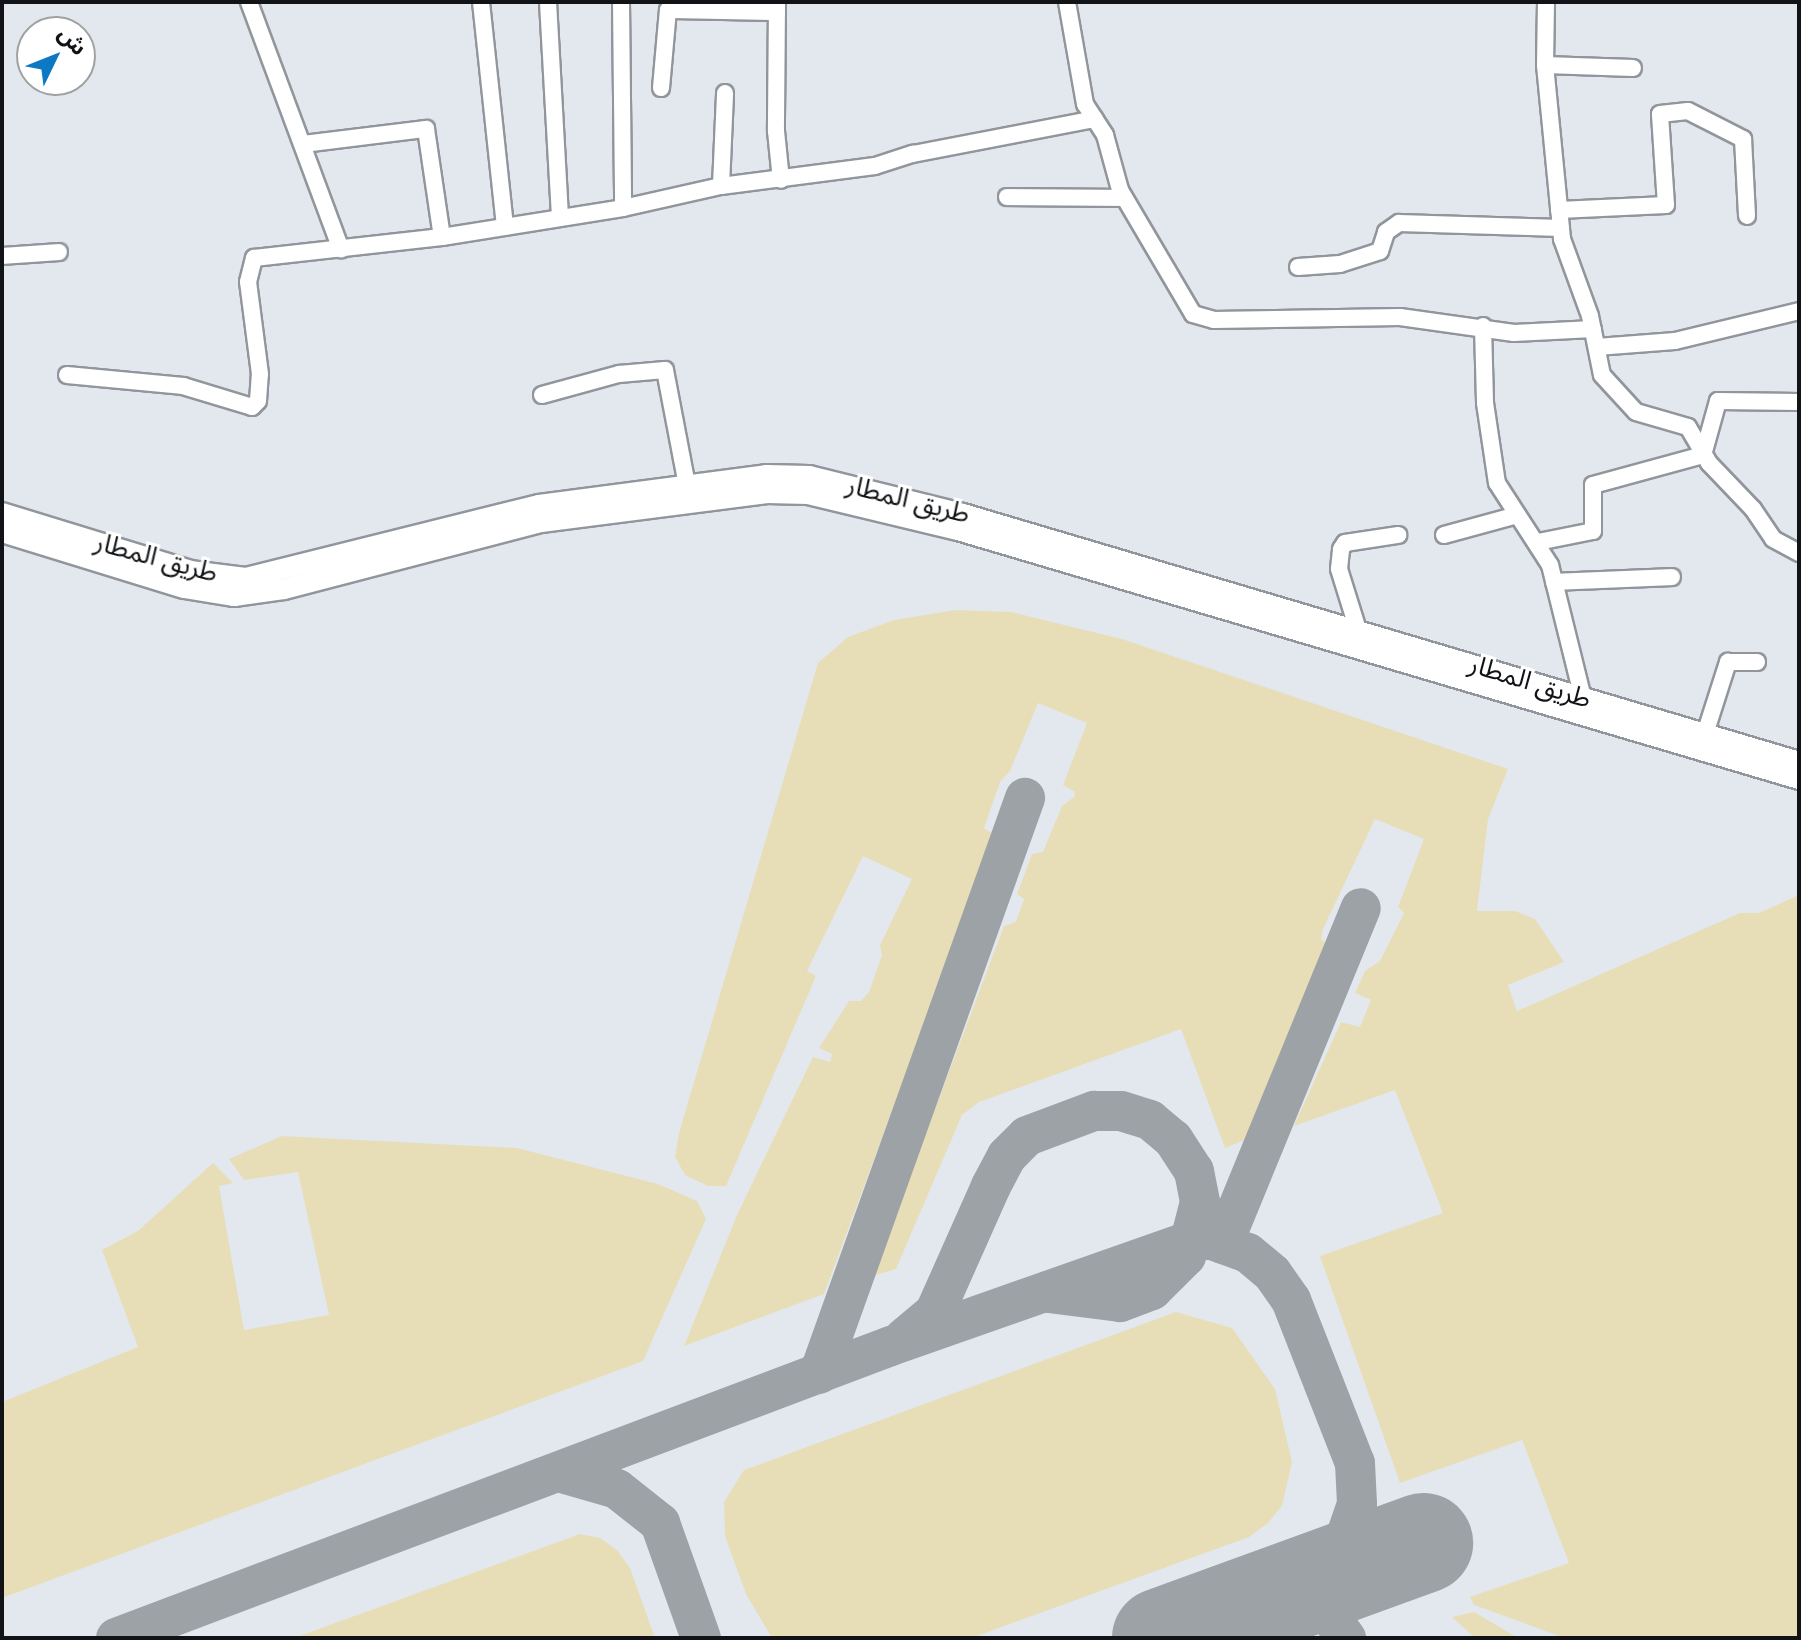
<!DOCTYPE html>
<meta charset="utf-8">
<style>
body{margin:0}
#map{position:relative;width:1801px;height:1640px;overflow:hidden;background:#e2e8ee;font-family:"Nunito Sans","Noto Sans Arabic",sans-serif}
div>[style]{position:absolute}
.sand>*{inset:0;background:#e7deb8}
.taxiway>*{height:40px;margin:-20px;padding:0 20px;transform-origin:20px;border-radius:20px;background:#9da2a7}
.runway>*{height:100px;margin:-50px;padding:0 50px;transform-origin:50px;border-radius:50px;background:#9da2a7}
.roads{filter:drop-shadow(2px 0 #91969c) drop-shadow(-2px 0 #91969c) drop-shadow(0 2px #91969c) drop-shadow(0 -2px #91969c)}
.minor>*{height:16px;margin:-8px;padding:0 8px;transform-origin:8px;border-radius:8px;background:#fff}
.major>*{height:20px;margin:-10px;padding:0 10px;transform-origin:10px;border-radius:10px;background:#fff}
span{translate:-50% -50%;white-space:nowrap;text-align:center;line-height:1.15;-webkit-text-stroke:6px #fff;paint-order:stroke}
.street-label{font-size:26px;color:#111316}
.frame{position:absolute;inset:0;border:4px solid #111316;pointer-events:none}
.north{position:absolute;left:16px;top:16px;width:80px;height:80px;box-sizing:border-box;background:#fff;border:2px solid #a0a1a2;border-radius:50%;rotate:47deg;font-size:22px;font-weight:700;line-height:32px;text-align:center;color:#111316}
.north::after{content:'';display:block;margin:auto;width:28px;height:36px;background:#0d79c4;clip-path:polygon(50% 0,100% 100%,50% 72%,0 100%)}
</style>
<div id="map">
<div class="sand">
<div style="clip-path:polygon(956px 610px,1011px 612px,1122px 639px,1508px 769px,1488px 819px,1477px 911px,1515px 911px,1535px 919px,1564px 962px,1508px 985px,1517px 1011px,1740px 913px,1759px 913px,1799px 895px,1799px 1638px,1565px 1638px,1474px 1605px,1470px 1597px,1569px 1563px,1522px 1440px,1400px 1483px,1320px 1256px,1443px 1213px,1395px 1090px,1294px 1126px,1341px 1022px,1360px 1027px,1371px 1000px,1355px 993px,1365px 971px,1380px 961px,1404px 913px,1398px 907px,1424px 839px,1375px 819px,1323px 929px,1321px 940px,1330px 944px,1249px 1138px,1225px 1148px,1181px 1029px,979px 1102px,962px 1115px,896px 1269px,872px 1276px,1004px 926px,1016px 922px,1024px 899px,1017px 894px,1032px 854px,1043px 852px,1062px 806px,1074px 797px,1075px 792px,1063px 785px,1087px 723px,1038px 703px,1010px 771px,1000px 782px,984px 828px,994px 835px,990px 847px,824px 1294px,684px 1346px,737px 1215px,813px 1057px,830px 1062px,832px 1054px,819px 1048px,849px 1001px,861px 1001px,869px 992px,882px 955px,880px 945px,912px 879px,863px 856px,807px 971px,816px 976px,726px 1186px,708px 1186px,685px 1175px,675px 1157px,679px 1133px,818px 663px,848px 637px,894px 620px)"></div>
<div style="clip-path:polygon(282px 1136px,517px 1148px,658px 1184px,697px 1201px,706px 1219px,643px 1361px,2px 1598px,2px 1402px,138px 1347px,102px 1250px,138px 1231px,213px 1163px,233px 1183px,219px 1186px,244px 1330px,329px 1315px,298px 1172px,244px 1180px,229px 1159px)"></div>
<div style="clip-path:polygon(1176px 1312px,1232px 1328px,1275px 1389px,1292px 1462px,1282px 1506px,1268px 1523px,1249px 1537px,971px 1638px,772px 1638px,746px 1594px,725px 1536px,724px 1502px,744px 1470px)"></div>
<div style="clip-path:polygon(580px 1534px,600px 1538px,617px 1550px,630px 1568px,655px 1638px,294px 1638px)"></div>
<div style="clip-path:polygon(1474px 1612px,1518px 1638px,1475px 1638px,1452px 1617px)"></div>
</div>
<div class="taxiway">
<div style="left:1223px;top:1244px;width:363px;rotate:-67.7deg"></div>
<div style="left:904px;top:1338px;width:40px;rotate:-40deg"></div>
<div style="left:935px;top:1312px;width:138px;rotate:-66deg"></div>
<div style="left:991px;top:1186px;width:34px;rotate:-62deg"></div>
<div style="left:1007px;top:1156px;width:28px;rotate:-45deg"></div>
<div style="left:1027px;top:1136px;width:72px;rotate:-20.5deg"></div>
<div style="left:1094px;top:1111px;width:27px"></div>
<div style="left:1121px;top:1111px;width:30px;rotate:17deg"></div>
<div style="left:1150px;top:1120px;width:30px;rotate:40deg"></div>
<div style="left:1173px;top:1139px;width:38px;rotate:57deg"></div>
<div style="left:1194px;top:1171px;width:32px;rotate:79deg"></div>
<div style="left:1200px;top:1202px;width:56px;rotate:104.5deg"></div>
<div style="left:1186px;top:1256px;width:48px;rotate:135deg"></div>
<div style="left:1152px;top:1290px;width:34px;rotate:159deg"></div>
<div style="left:1120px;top:1302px;width:72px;rotate:-172.8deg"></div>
<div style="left:819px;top:1374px;width:612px;rotate:-70.32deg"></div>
<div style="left:562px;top:1473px;width:57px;rotate:16.2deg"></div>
<div style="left:617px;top:1489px;width:55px;rotate:38.3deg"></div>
<div style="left:660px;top:1523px;width:122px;rotate:70.4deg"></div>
<div style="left:1189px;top:1627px;width:40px;rotate:-45deg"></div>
<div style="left:1217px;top:1599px;width:24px;rotate:-30deg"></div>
<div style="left:1238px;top:1587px;width:23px;rotate:-10deg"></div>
<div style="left:1261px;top:1583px;width:39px;rotate:10deg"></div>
<div style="left:1299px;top:1590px;width:23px;rotate:29deg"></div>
<div style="left:1319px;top:1601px;width:46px;rotate:53.9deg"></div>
<div style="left:116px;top:1638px;width:828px;rotate:-20.65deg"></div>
<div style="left:891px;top:1346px;width:319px;rotate:-19.4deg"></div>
<div style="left:1192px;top:1240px;width:20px"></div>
<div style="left:1212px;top:1240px;width:38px;rotate:20deg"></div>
<div style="left:1248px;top:1253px;width:31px;rotate:40deg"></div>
<div style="left:1272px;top:1273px;width:33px;rotate:55deg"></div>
<div style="left:1291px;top:1300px;width:175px;rotate:68.6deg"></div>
<div style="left:1355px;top:1463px;width:41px;rotate:87.2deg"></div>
<div style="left:1357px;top:1504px;width:37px;rotate:109deg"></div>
<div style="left:1345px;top:1539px;width:23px;rotate:121deg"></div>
<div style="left:1333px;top:1559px;width:46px;rotate:137.6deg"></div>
</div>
<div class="runway">
<div style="left:1162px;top:1638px;width:278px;rotate:-20deg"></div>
</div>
<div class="roads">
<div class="minor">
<div style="left:249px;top:2px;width:264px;rotate:69.6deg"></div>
<div style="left:481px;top:2px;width:226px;rotate:83.9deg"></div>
<div style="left:548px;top:2px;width:216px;rotate:86.8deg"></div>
<div style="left:621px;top:2px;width:206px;rotate:89.4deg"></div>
<div style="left:1067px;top:2px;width:104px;rotate:80deg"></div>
<div style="left:1085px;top:104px;width:37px;rotate:57deg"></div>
<div style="left:1105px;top:135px;width:57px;rotate:74.7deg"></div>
<div style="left:1120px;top:190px;width:144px;rotate:59.5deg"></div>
<div style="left:1193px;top:314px;width:22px;rotate:16deg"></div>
<div style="left:1214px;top:320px;width:186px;rotate:-0.9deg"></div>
<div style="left:1400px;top:317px;width:115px;rotate:8deg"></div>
<div style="left:1514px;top:333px;width:79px;rotate:-2.9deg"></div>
<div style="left:1546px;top:2px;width:63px;rotate:90.9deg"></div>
<div style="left:1545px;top:65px;width:175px;rotate:84.4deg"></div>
<div style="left:1562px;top:239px;width:82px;rotate:70deg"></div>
<div style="left:1590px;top:316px;width:60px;rotate:78.5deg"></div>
<div style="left:1602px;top:375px;width:50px;rotate:47.4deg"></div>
<div style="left:1636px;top:412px;width:54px;rotate:16.1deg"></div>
<div style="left:1688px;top:427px;width:42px;rotate:59.7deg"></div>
<div style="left:1709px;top:463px;width:64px;rotate:46.3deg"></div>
<div style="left:1753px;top:509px;width:36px;rotate:56deg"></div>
<div style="left:1773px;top:539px;width:30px;rotate:28deg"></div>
<div style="left:777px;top:4px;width:127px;rotate:90.5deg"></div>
<div style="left:776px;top:131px;width:49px;rotate:84.2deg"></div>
<div style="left:1545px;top:65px;width:88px;rotate:2deg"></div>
<div style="left:661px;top:88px;width:78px;rotate:-84.9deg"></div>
<div style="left:668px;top:10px;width:109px;rotate:1.1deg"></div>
<div style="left:303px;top:144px;width:124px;rotate:-7deg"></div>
<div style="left:426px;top:129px;width:109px;rotate:81.6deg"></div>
<div style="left:721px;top:186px;width:93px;rotate:-87.5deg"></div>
<div style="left:1007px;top:197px;width:116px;rotate:0.5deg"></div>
<div style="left:1559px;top:210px;width:107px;rotate:-2.7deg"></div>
<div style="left:1666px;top:205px;width:91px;rotate:-93.8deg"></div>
<div style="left:1660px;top:114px;width:28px;rotate:-6deg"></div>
<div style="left:1688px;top:111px;width:62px;rotate:27deg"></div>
<div style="left:1743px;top:139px;width:77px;rotate:87deg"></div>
<div style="left:2px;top:256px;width:57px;rotate:-4deg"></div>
<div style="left:1298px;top:267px;width:42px;rotate:-4.1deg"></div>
<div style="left:1340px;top:264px;width:42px;rotate:-18deg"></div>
<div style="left:1380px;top:251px;width:20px;rotate:-72deg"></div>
<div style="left:1386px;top:232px;width:16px;rotate:-35deg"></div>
<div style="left:1399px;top:223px;width:162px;rotate:1.8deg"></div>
<div style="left:1483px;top:326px;width:77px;rotate:88.5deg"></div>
<div style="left:1485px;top:403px;width:81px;rotate:81.5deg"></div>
<div style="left:1497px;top:483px;width:98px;rotate:57.1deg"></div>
<div style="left:1550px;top:565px;width:137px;rotate:76.1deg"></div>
<div style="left:1597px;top:347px;width:78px;rotate:-4.4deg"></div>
<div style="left:1675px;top:341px;width:128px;rotate:-13.6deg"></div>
<div style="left:67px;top:375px;width:117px;rotate:5.4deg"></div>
<div style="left:183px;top:386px;width:72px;rotate:16.9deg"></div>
<div style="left:252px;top:407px;width:8px;rotate:-45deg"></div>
<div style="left:258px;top:401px;width:27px;rotate:-86deg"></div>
<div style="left:260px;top:374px;width:93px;rotate:-97.4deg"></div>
<div style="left:248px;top:282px;width:25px;rotate:-76deg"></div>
<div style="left:254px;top:258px;width:189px;rotate:-6.4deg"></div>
<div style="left:442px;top:237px;width:183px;rotate:-9.1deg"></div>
<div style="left:623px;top:208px;width:100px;rotate:-12.7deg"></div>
<div style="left:721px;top:186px;width:155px;rotate:-7.4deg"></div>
<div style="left:875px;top:166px;width:40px;rotate:-18deg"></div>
<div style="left:913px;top:154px;width:185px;rotate:-10.9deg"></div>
<div style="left:542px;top:395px;width:80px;rotate:-15.3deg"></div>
<div style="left:619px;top:374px;width:46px;rotate:-5deg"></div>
<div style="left:665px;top:370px;width:117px;rotate:79.2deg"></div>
<div style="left:1444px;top:535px;width:76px;rotate:-15.3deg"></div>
<div style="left:1538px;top:542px;width:56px;rotate:-11.3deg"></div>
<div style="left:1593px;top:531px;width:46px;rotate:-90deg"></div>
<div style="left:1593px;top:485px;width:114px;rotate:-15.3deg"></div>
<div style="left:1703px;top:455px;width:56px;rotate:-74.5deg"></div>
<div style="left:1718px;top:401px;width:81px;rotate:0.7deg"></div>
<div style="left:1554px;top:582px;width:118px;rotate:-2.4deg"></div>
<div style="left:1358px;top:630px;width:64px;rotate:-107.3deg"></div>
<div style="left:1339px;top:569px;width:20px;rotate:-84deg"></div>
<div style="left:1341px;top:549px;width:7px;rotate:-56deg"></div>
<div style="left:1345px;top:543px;width:54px;rotate:-8.6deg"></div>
<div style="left:1705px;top:734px;width:76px;rotate:-72.3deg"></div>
<div style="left:1728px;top:662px;width:29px"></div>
</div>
<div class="major">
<div style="left:2px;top:513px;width:197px;rotate:17.1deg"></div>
<div style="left:190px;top:571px;width:56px;rotate:7.1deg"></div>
<div style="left:246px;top:578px;width:302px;rotate:-14deg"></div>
<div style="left:539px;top:505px;width:229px;rotate:-7.5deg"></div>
<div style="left:766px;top:475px;width:43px;rotate:1.3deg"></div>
<div style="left:809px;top:476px;width:159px;rotate:13.9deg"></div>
<div style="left:963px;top:514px;width:872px;rotate:16.52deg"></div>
<div style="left:2px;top:532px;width:190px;rotate:17.1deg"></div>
<div style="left:184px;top:588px;width:51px;rotate:9.1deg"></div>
<div style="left:234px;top:596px;width:50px;rotate:-8deg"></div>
<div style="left:284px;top:589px;width:266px;rotate:-14.6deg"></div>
<div style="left:541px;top:522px;width:228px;rotate:-7.3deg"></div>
<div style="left:767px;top:493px;width:41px;rotate:1.4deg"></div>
<div style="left:808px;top:494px;width:154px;rotate:13.5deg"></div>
<div style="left:958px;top:530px;width:877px;rotate:16.49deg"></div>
</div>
</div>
<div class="street-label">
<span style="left:908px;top:500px;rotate:14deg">طريق المطار</span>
<span style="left:156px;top:558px;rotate:15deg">طريق المطار</span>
<span style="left:1530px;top:682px;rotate:17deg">طريق المطار</span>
</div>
<div class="frame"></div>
<div class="north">ش</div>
</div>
